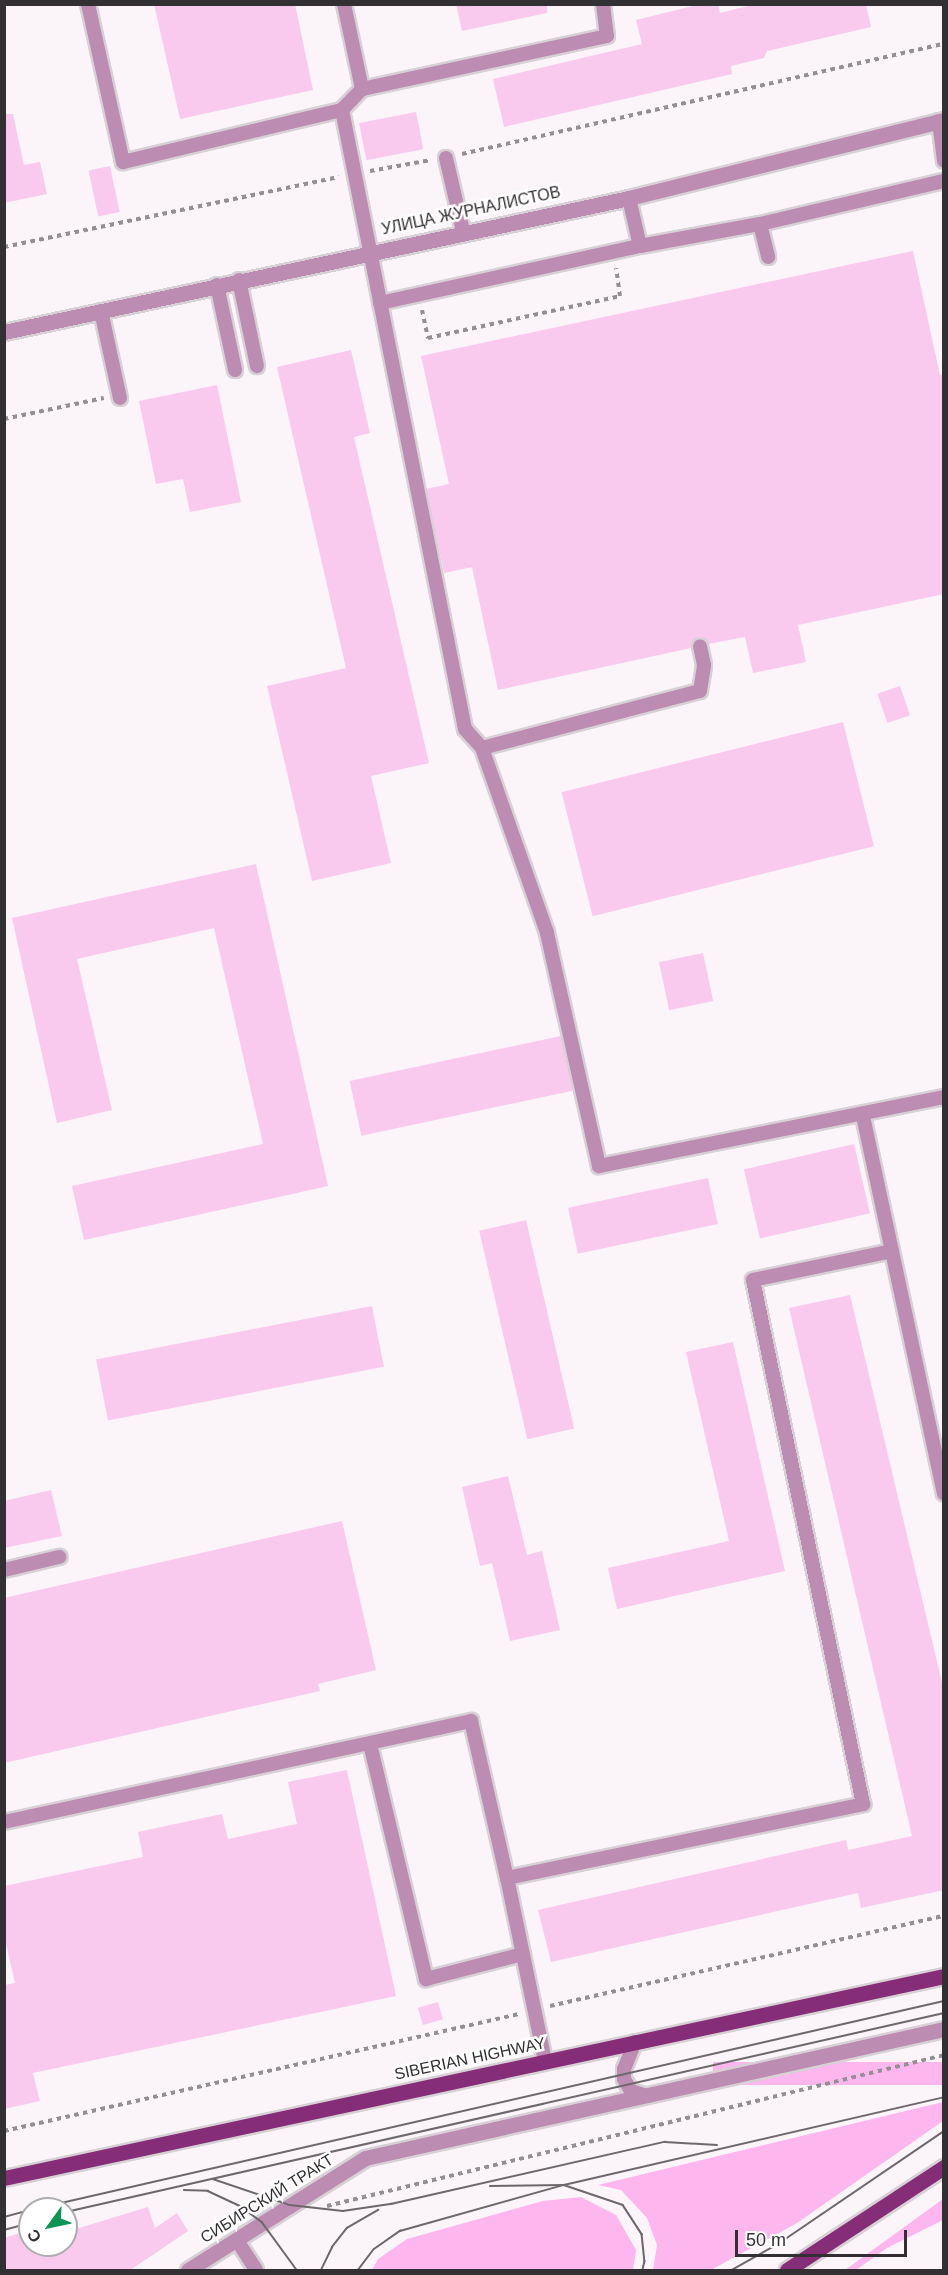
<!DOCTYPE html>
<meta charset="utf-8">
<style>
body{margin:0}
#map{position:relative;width:948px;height:2275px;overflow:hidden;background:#fbf4f9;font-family:Helvetica,sans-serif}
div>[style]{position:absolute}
.green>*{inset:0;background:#fdb7ee;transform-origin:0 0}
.building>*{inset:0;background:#f9caee;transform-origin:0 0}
.path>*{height:4px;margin-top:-2px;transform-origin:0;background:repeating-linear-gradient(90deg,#948f93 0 4.5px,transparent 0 9px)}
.roads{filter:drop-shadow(2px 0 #d7d1d5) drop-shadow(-2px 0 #d7d1d5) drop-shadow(0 2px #d7d1d5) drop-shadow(0 -2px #d7d1d5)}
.service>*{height:14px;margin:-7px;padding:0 7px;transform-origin:7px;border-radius:7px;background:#bd8cb2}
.minor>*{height:15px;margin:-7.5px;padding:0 7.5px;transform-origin:7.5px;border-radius:7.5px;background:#bd8cb2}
.tertiary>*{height:15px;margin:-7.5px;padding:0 7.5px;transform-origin:7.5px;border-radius:7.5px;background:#bd8cb2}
.primary>*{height:15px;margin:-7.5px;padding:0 7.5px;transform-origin:7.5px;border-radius:7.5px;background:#862d78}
.tram>*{height:1.5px;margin:-0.75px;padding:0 0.75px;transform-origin:0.75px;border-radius:0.75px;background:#6c686c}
span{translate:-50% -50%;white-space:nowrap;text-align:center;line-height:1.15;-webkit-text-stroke:5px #fff;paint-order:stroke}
.street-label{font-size:16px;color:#333033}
.frame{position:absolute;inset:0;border:6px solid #333033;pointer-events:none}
.north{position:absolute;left:18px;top:2197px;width:60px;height:60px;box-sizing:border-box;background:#fff;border:2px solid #adacad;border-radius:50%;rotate:237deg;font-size:16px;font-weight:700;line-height:24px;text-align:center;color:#333033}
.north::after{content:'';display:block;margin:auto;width:21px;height:27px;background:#0c9554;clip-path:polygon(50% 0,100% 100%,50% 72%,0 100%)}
.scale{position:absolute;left:735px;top:2230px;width:172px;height:27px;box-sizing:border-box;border:3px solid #333033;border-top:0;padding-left:8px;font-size:18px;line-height:21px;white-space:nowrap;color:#333033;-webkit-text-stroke:4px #fff;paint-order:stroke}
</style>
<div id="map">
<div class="green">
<div style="left:943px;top:2062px;width:23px;height:230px;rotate:90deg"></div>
<div style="clip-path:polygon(943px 2102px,943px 2121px,797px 2223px,711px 2270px,653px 2270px,657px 2245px,647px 2218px,621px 2190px,598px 2185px)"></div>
<div style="clip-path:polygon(581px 2197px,616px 2215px,636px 2250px,633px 2270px,372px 2270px,378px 2259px,407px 2239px,543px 2201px)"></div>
<div style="clip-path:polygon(943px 2199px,943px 2220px,887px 2248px,856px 2270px,845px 2270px)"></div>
</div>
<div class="building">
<div style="clip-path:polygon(154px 4px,295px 4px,313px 90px,180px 119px)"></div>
<div style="clip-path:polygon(456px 4px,547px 4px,547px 13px,462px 31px)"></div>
<div style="clip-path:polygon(701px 4px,718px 4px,720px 13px,756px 4px,866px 4px,871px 27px,767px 51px,764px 58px,731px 66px,732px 74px,504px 127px,493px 79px,642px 44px,636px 20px)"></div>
<div style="left:416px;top:112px;width:38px;height:58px;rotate:79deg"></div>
<div style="clip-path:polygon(4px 114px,13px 114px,24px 165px,40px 162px,47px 194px,4px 203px)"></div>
<div style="left:110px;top:166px;width:47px;height:22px;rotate:78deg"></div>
<div style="clip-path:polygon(913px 251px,940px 375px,944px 374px,944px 594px,798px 625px,806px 662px,753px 673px,745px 637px,709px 644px,699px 637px,691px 648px,498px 690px,472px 567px,444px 573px,426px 489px,449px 484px,421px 356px)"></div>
<div style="clip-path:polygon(351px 350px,370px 433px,354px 437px,429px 763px,371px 776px,391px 863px,312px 881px,267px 686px,346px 668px,277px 367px)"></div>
<div style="clip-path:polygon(217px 385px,241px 502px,190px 512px,183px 479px,156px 484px,139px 401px)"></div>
<div style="left:900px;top:686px;width:31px;height:24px;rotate:71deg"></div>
<div style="left:843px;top:722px;width:128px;height:290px;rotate:76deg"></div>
<div style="clip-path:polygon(256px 864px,328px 1186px,84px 1240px,72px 1186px,263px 1144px,214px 928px,77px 959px,112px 1110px,57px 1123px,12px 918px)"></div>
<div style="left:703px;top:953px;width:49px;height:45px;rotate:78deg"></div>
<div style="left:561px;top:1036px;width:56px;height:216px;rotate:78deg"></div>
<div style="left:854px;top:1144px;width:71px;height:113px;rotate:77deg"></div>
<div style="left:708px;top:1178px;width:47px;height:143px;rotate:78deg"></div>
<div style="left:526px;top:1220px;width:214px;height:48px;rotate:77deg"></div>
<div style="clip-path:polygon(850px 1295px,944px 1691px,944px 1890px,861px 1908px,858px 1893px,551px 1962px,538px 1910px,846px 1840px,848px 1850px,912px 1836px,789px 1308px)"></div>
<div style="left:372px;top:1306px;width:62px;height:281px;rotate:79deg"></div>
<div style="clip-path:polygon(733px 1342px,785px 1571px,617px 1609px,608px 1568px,729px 1541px,686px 1352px)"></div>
<div style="clip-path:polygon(508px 1476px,527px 1555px,542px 1551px,560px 1630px,510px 1641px,492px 1563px,480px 1566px,462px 1487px)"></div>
<div style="clip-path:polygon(51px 1490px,62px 1536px,4px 1548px,4px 1501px)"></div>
<div style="clip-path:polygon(342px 1521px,376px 1670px,318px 1684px,320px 1691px,4px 1763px,4px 1598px)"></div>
<div style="clip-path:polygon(347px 1770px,396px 1996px,33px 2073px,40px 2101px,4px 2109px,4px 1985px,15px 1983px,4px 1935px,4px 1886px,143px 1857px,138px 1832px,222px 1814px,228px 1839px,297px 1824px,288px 1782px)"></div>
<div style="left:438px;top:2002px;width:18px;height:21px;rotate:74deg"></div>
<div style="clip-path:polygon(148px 2207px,155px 2228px,177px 2213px,188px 2231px,129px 2271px,4px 2271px,4px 2238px,30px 2230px,30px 2245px,66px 2245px,66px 2232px)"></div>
</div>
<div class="path">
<div style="left:462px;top:154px;width:494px;rotate:-12.9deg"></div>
<div style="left:370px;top:171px;width:62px;rotate:-10.2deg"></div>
<div style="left:4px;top:247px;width:342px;rotate:-11.8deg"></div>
<div style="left:422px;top:310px;width:29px;rotate:78deg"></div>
<div style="left:428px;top:338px;width:197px;rotate:-12.3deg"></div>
<div style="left:620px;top:296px;width:28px;rotate:-98deg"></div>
<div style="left:4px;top:419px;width:102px;rotate:-11.9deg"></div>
<div style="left:550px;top:2006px;width:404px;rotate:-12.9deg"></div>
<div style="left:4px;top:2131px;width:528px;rotate:-12.8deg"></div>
<div style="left:327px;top:2206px;width:635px;rotate:-13.75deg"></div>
</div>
<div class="roads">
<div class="service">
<div style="left:88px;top:4px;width:162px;rotate:77.5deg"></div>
<div style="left:123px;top:162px;width:225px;rotate:-13.4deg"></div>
<div style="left:344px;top:4px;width:87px;rotate:78deg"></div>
<div style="left:603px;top:4px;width:32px;rotate:83deg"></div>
<div style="left:607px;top:36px;width:251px;rotate:167.8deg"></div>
<div style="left:362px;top:89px;width:29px;rotate:134deg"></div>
<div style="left:342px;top:110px;width:631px;rotate:78.76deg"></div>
<div style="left:465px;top:729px;width:25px;rotate:48deg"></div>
<div style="left:482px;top:748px;width:196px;rotate:70.6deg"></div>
<div style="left:547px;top:933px;width:239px;rotate:77.4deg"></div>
<div style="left:599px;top:1166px;width:352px;rotate:-11.3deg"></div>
<div style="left:939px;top:121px;width:40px;rotate:82.9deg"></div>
<div style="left:446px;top:158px;width:75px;rotate:76.9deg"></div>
<div style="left:629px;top:198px;width:49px;rotate:77.1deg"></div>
<div style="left:760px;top:224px;width:34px;rotate:76deg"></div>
<div style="left:239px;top:280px;width:88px;rotate:78.2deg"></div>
<div style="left:217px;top:285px;width:87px;rotate:78deg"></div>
<div style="left:380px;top:303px;width:266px;rotate:-12.4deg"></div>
<div style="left:640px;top:246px;width:122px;rotate:-10.4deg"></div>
<div style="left:760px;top:224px;width:189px;rotate:-13.2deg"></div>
<div style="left:101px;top:311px;width:89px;rotate:77.7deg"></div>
<div style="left:482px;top:748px;width:225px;rotate:-14.7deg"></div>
<div style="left:700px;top:691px;width:26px;rotate:-81deg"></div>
<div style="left:704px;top:665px;width:19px;rotate:-102deg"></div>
<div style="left:863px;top:1116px;width:386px;rotate:77.9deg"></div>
<div style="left:4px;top:1570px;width:57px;rotate:-13.3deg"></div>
<div style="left:370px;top:1744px;width:242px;rotate:76.6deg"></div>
<div style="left:426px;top:1979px;width:100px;rotate:-14.5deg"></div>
<div style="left:4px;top:1822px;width:478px;rotate:-12.2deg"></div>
<div style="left:471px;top:1721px;width:161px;rotate:77.1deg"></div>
<div style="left:635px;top:2042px;width:29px;rotate:112deg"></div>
<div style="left:624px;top:2069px;width:10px;rotate:90deg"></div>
<div style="left:624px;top:2079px;width:14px;rotate:60deg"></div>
<div style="left:631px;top:2091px;width:16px;rotate:18deg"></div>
<div style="left:545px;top:2061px;width:187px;rotate:-101.7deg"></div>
<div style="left:507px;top:1878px;width:364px;rotate:-11.7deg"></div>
<div style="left:863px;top:1804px;width:535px;rotate:-101.86deg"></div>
<div style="left:753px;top:1280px;width:142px;rotate:-11.8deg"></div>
<div style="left:238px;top:2242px;width:33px;rotate:57deg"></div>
</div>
<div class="minor">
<div style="left:188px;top:2270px;width:209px;rotate:-32.3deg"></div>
<div style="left:365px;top:2158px;width:593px;rotate:-12.56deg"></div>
</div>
<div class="tertiary">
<div style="left:4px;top:332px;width:639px;rotate:-12.1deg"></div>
<div style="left:629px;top:198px;width:325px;rotate:-13.9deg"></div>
</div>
<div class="primary">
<div style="left:4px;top:2178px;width:961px;rotate:-12.13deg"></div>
<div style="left:787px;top:2270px;width:188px;rotate:-33.3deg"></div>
</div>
</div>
<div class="tram">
<div style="left:213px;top:2179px;width:81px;rotate:18.7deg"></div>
<div style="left:290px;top:2205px;width:53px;rotate:6.5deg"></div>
<div style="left:343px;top:2211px;width:49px;rotate:-8.3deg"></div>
<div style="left:391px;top:2204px;width:281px;rotate:-12.8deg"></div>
<div style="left:665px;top:2142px;width:52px;rotate:3.3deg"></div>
<div style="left:490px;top:2186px;width:74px;rotate:-0.8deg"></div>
<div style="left:564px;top:2185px;width:62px;rotate:18.7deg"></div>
<div style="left:623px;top:2205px;width:35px;rotate:57deg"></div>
<div style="left:642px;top:2234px;width:27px;rotate:84deg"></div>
<div style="left:645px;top:2261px;width:9px;rotate:103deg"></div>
<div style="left:184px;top:2190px;width:24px;rotate:2deg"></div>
<div style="left:208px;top:2191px;width:35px;rotate:25deg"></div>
<div style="left:240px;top:2206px;width:27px;rotate:36deg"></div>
<div style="left:262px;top:2222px;width:59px;rotate:53.9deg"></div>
<div style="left:35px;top:2209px;width:932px;rotate:-12.89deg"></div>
<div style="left:66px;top:2212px;width:900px;rotate:-12.77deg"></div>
<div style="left:4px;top:2217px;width:27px;rotate:-15deg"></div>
<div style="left:4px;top:2230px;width:27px;rotate:-15deg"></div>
<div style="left:321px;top:2270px;width:25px;rotate:-64deg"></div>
<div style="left:332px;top:2247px;width:24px;rotate:-52deg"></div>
<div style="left:347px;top:2228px;width:36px;rotate:-30deg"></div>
<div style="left:358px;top:2270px;width:26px;rotate:-53deg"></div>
<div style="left:374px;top:2249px;width:32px;rotate:-35deg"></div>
<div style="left:400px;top:2231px;width:170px;rotate:-15.7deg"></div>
<div style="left:564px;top:2185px;width:390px;rotate:-13deg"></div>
<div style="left:732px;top:2270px;width:53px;rotate:-29.5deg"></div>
<div style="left:778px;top:2244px;width:201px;rotate:-34.2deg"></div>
</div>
<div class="street-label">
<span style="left:471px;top:211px;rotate:-12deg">УЛИЦА ЖУРНАЛИСТОВ</span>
<span style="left:470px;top:2059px;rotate:-12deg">SIBERIAN HIGHWAY</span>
<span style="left:267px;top:2199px;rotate:-32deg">СИБИРСКИЙ ТРАКТ</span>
</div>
<div class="frame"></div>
<div class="north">С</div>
<div class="scale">50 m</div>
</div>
